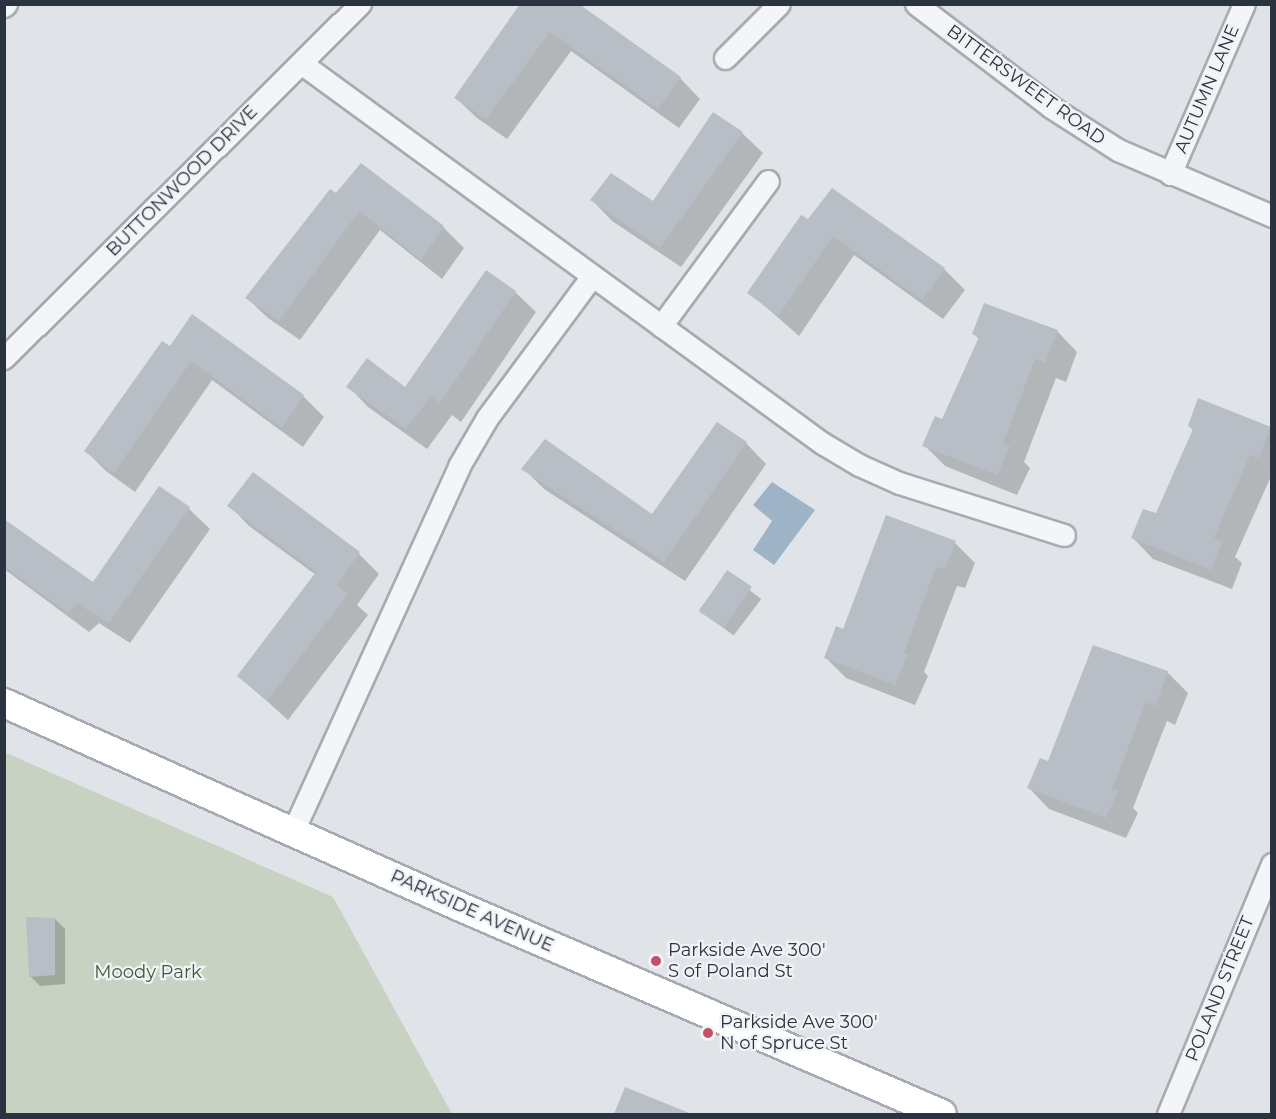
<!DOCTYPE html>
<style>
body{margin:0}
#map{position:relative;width:1276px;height:1119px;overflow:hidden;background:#e0e4e8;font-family:Montserrat,sans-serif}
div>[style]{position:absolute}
.green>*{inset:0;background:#c7d2c2}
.water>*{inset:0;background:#9eb4c6}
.shadow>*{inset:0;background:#0003;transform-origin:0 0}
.building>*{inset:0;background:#b8bec5;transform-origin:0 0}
.roads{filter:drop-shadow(2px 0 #a6abb2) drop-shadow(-2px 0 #a6abb2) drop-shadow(0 2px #a6abb2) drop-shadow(0 -2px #a6abb2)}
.minor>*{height:21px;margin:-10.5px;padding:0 10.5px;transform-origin:10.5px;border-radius:10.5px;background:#f3f5f7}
.secondary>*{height:28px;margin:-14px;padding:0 14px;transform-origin:14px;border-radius:14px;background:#fff}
.dots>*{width:16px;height:16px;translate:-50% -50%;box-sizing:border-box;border:3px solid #f0f3f6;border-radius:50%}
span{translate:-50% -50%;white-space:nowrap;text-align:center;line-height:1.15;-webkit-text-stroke:4.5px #f0f3f6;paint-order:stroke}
.street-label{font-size:18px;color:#2a333f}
.poi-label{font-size:18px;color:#2a333f}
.left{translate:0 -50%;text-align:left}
.park-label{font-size:18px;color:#415a38}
.frame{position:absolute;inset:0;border:6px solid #2a333f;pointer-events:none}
</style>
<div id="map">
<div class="green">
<div style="clip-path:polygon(4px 752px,333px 897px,452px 1114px,5px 1114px)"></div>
</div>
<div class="water">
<div style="clip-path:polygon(772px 482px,815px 510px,774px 565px,753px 550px,772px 521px,753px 505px)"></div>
</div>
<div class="shadow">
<div style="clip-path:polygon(522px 4px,680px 78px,700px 99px,679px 128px,571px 51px,507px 139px,477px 118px,456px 98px)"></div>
<div style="clip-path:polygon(742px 133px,763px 153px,681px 267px,612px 221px,592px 200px,653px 203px)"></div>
<div style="clip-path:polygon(361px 165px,444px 228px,464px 248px,442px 279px,380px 230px,300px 340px,268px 318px,247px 298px)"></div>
<div style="clip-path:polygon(832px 190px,944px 269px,965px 290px,943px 319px,854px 255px,799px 336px,749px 292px)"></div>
<div style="clip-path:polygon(515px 292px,536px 312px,461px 422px,452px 415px,427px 449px,368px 407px,348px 386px,405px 389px)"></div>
<div style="clip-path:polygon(192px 316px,303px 396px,324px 417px,303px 447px,212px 380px,135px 492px,106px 471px,86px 451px,170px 348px)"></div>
<div style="clip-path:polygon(1057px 331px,1077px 352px,1066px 382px,1056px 378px,1024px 462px,1030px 468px,1017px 495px,945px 466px,924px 445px,943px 421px,980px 340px,974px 334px)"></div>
<div style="clip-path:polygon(1189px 426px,1272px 430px,1272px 474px,1235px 557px,1242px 563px,1232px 589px,1153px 559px,1133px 538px,1157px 515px,1194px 431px)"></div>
<div style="clip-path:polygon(746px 443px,766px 464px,685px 581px,544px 489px,523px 468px,653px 516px)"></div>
<div style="clip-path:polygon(160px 488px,189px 509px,210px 529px,130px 643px,99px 623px,89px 632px,4px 569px,4px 521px,94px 584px)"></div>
<div style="clip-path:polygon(229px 505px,359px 554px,379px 574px,357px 605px,368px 615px,288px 720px,239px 676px,316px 575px,249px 526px)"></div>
<div style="clip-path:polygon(955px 543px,975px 563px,965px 588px,957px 586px,924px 672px,928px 676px,915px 705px,846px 678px,826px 658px,844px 632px)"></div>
<div style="left:727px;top:573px;width:43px;height:46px;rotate:37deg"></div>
<div style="clip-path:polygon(1167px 672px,1188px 693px,1175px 725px,1167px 721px,1133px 808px,1138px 813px,1126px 838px,1049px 809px,1029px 788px)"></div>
<div style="clip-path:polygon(55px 919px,65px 929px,65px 984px,40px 986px,30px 976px)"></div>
<div style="clip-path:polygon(626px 1089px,666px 1105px,676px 1114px,616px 1114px)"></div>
</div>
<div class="building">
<div style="clip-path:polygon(520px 4px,579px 4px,681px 77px,658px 109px,550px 32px,486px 119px,454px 98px)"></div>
<div style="clip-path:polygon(713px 112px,743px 132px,660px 248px,590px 200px,611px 173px,653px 201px)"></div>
<div style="clip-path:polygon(361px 163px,444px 226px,421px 260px,359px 211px,279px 321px,245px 298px,330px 189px,336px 193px)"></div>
<div style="clip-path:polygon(832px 188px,945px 268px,922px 300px,833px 236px,778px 316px,747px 293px,801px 215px,808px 219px)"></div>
<div style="clip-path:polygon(486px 270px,516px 291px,440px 403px,431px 396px,406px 429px,346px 387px,367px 358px,405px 387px)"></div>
<div style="clip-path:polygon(984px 303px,1058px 330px,1045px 363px,1035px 359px,1003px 444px,1010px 446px,997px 475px,922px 446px,935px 416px,942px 419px,979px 337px,972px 334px)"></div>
<div style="clip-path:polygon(192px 314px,304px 395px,282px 428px,191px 361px,114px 473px,84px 451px,162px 341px,170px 346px)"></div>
<div style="clip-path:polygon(1198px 398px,1271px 427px,1259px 458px,1250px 455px,1214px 538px,1222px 542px,1211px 570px,1131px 538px,1143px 509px,1156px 513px,1193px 429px,1188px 426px)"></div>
<div style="clip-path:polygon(717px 422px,747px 442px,664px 562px,521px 469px,545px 439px,652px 514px)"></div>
<div style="clip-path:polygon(253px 472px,360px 552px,337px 585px,348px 594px,267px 701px,237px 676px,316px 572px,227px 506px)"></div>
<div style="clip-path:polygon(159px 486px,190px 507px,109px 623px,78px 604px,68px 613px,4px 566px,4px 519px,93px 582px)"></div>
<div style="clip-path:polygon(886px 515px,956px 541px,945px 569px,936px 567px,904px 653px,908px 654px,895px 685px,824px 658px,836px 626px,843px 629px)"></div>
<div style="left:727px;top:570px;width:30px;height:50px;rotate:34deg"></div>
<div style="clip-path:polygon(1093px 645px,1168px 671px,1155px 706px,1146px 702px,1112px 789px,1118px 791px,1106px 818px,1027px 788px,1040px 758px,1048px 761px)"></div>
<div style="clip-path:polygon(26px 917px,55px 918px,55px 975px,29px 977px)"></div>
<div style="clip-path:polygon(625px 1087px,692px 1114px,614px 1114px)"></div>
</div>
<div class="roads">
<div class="minor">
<div style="left:916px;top:4px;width:170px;rotate:37.3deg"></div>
<div style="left:1051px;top:107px;width:80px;rotate:32.7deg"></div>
<div style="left:1118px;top:150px;width:168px;rotate:23.2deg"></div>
<div style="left:4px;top:6px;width:3px;rotate:-45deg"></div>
<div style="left:725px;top:58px;width:76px;rotate:-45deg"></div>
<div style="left:301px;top:63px;width:645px;rotate:36.11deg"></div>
<div style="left:822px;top:443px;width:43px;rotate:30.7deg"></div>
<div style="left:859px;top:465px;width:44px;rotate:24.2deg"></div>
<div style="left:899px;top:483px;width:173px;rotate:17.5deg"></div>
<div style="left:1170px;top:174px;width:185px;rotate:-66.5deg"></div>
<div style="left:661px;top:326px;width:180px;rotate:-53.6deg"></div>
<div style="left:4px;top:358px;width:502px;rotate:-44.84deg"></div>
<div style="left:293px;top:831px;width:401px;rotate:-65.5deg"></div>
<div style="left:459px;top:466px;width:56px;rotate:-59.7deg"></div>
<div style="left:487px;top:418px;width:177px;rotate:-53.5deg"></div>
<div style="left:1168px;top:1114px;width:271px;rotate:-67.4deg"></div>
</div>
<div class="secondary">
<div style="left:4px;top:703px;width:503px;rotate:24.07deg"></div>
<div style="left:463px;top:908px;width:521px;rotate:23.27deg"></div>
</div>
</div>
<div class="dots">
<div style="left:656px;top:961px;background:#c54d67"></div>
<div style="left:708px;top:1033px;background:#c54d67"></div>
</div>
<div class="street-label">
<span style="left:1026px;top:85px;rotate:36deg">BITTERSWEET ROAD</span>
<span style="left:1207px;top:89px;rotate:-67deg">AUTUMN LANE</span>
<span style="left:182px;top:181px;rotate:-45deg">BUTTONWOOD DRIVE</span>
<span style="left:472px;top:911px;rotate:24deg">PARKSIDE AVENUE</span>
<span style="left:1220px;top:989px;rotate:-68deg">POLAND STREET</span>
</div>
<div class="poi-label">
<span class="left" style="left:668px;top:961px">Parkside Ave 300'<br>S of Poland St</span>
<span class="left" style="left:720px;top:1033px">Parkside Ave 300'<br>N of Spruce St</span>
</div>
<div class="park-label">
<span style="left:148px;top:972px">Moody Park</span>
</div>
<div class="frame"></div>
</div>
